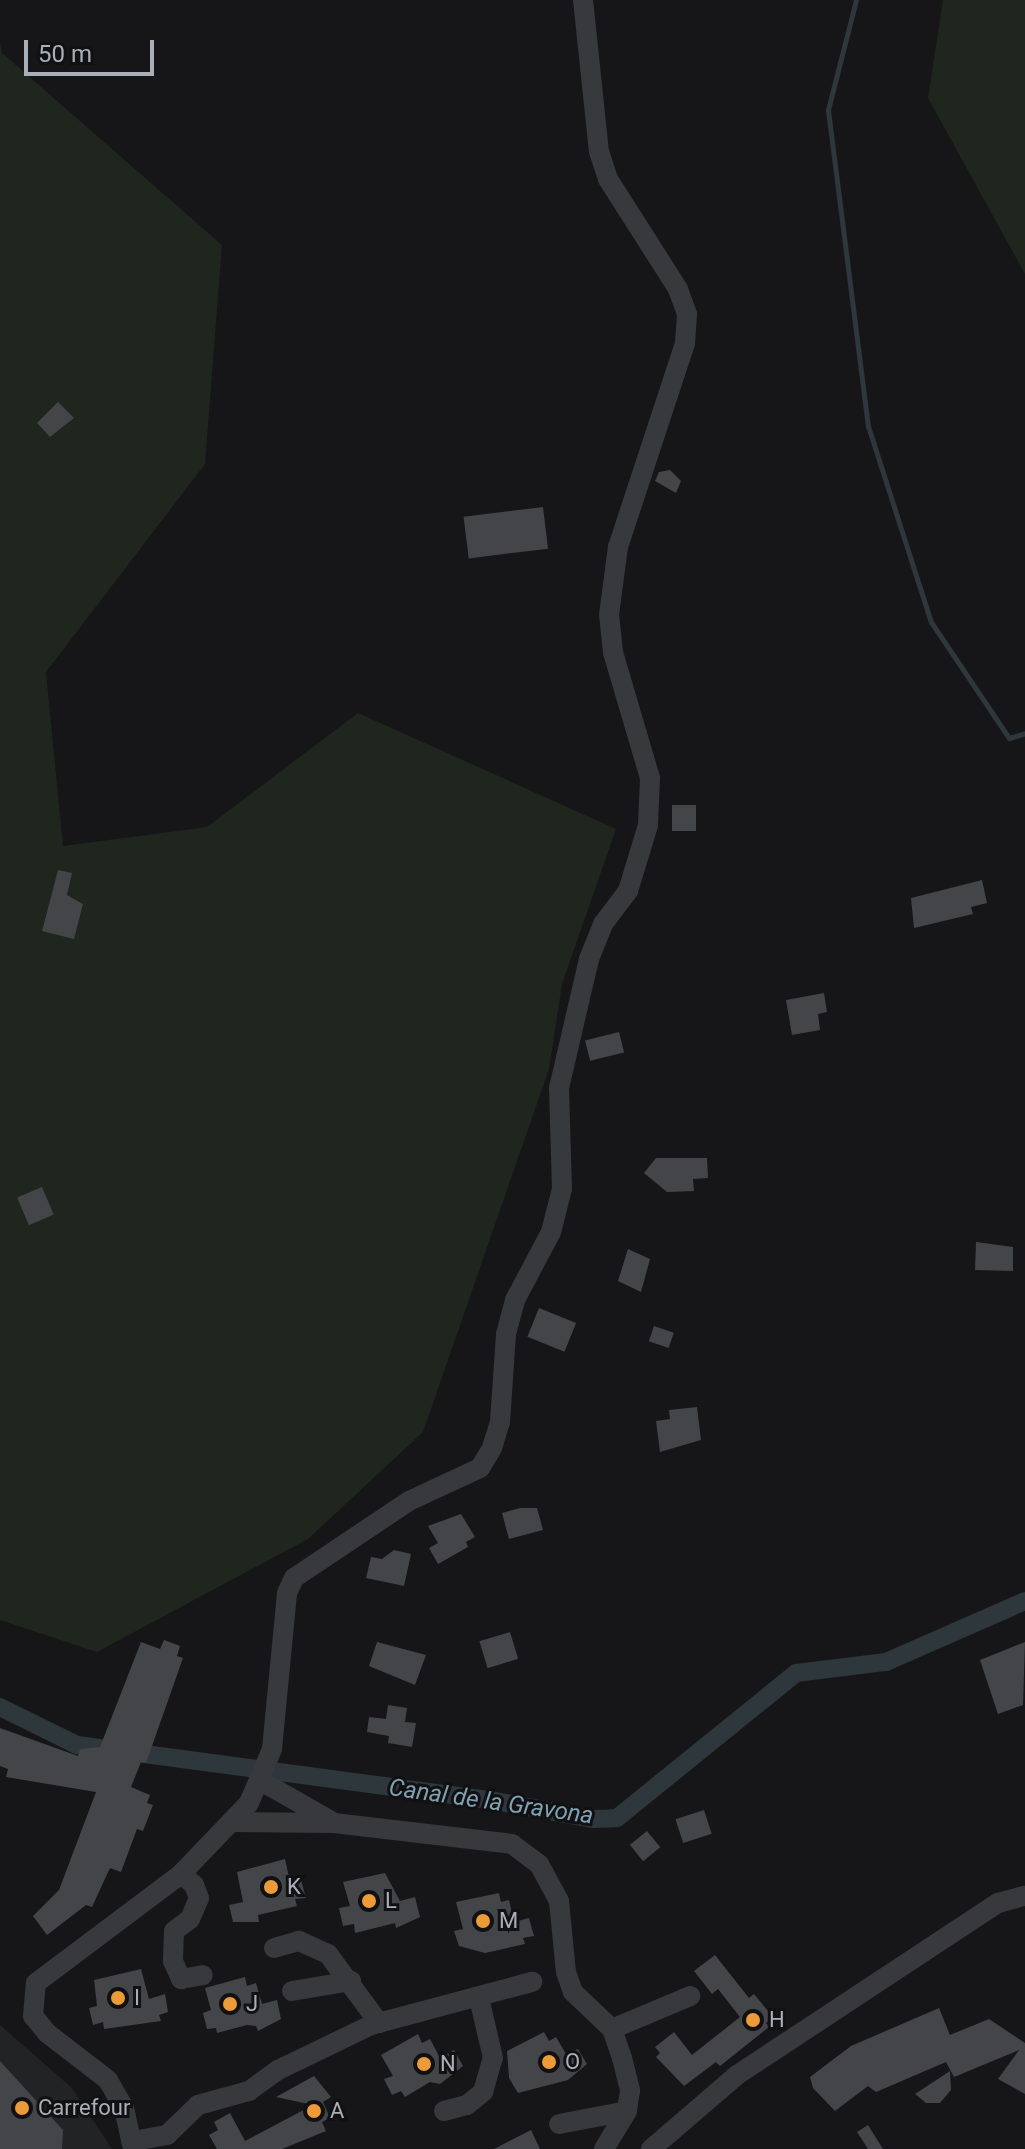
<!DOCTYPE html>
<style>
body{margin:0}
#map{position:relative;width:1025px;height:2149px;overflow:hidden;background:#161618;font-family:Roboto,sans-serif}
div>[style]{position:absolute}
.built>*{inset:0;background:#222325}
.green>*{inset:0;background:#1e261e}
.stream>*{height:5px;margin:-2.5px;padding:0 2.5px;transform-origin:2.5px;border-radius:2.5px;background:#2d373c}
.canal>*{height:18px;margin:-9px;padding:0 9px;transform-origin:9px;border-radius:9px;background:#2d373c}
.building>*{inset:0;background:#434548;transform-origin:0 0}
.street>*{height:20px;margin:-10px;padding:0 10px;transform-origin:10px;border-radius:10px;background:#37393d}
.dots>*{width:22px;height:22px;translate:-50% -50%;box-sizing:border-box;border:4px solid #111113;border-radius:50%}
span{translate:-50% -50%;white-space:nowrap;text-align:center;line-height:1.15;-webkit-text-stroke:6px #111113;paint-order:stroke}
.poi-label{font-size:22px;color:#a9afb8}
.left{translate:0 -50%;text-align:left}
.water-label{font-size:24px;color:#80a1b2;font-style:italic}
.scale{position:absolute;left:24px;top:40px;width:130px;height:36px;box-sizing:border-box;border:4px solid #a9afb8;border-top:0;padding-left:10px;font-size:24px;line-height:28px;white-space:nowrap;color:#a9afb8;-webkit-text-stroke:6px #111113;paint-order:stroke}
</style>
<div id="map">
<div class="built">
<div style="clip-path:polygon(0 2025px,72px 2088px,112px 2149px,0 2149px)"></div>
</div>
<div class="green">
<div style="clip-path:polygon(943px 0,1025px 0,1025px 274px,928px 98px)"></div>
<div style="clip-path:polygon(0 43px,2px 53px,222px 245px,205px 464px,46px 672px,63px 846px,207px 827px,358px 713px,616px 829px,562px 984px,549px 1069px,423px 1432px,308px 1539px,97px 1652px,0 1620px)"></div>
</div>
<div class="stream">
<div style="left:856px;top:0;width:114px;rotate:104.3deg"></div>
<div style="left:828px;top:110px;width:319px;rotate:82.8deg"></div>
<div style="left:868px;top:426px;width:206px;rotate:72.2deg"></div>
<div style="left:931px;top:622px;width:140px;rotate:56.1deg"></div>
<div style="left:1009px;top:738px;width:17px;rotate:-17deg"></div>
</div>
<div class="canal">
<div style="left:0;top:1707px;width:86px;rotate:26.3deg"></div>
<div style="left:77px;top:1745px;width:422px;rotate:7.6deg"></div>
<div style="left:495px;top:1801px;width:100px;rotate:10.4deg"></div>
<div style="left:593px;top:1819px;width:24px;rotate:-2deg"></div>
<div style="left:617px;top:1818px;width:230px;rotate:-39deg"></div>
<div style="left:796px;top:1673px;width:91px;rotate:-7deg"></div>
<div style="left:886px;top:1662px;width:152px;rotate:-23.7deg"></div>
</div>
<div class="building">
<div style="clip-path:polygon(58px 402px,74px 418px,50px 437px,37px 423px)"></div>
<div style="clip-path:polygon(670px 470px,681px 481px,676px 493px,655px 481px,659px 472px)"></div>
<div style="left:543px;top:507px;width:42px;height:80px;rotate:83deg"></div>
<div style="left:696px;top:805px;width:26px;height:24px;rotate:90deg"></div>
<div style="clip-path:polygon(58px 870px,72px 873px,67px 895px,83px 904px,74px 939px,42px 931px)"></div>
<div style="clip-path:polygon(982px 880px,987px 903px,971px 907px,973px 914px,914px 928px,911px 898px)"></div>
<div style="clip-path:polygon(824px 993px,827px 1012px,818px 1014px,820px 1030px,792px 1035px,786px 1000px)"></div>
<div style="left:619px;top:1032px;width:21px;height:35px;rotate:76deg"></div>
<div style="clip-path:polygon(656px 1158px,707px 1158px,708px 1178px,693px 1179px,694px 1191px,667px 1192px,644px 1173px)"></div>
<div style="left:42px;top:1187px;width:30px;height:27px;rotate:67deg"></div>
<div style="clip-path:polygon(976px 1242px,1013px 1247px,1013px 1271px,975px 1270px)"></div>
<div style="clip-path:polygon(628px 1249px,650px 1259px,641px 1292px,618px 1281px)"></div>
<div style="left:539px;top:1308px;width:40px;height:31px;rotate:22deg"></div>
<div style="left:654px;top:1326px;width:21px;height:16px;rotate:19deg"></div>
<div style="clip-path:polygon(697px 1407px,701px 1440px,660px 1452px,656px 1421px,670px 1419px,669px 1410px)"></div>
<div style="clip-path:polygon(520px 1508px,537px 1508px,543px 1530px,509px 1539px,502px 1513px)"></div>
<div style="clip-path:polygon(461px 1514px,475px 1537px,466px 1542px,468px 1547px,438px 1564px,429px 1548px,438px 1543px,428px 1526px)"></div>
<div style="clip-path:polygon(394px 1550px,411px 1554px,404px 1586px,366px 1578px,371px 1557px,382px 1559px)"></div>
<div style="left:510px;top:1632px;width:28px;height:32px;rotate:73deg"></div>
<div style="clip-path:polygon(164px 1640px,180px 1646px,177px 1656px,183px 1658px,146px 1763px,141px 1762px,131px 1787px,150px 1795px,147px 1803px,153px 1805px,143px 1831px,137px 1829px,121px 1872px,110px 1868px,92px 1907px,86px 1905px,47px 1935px,33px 1916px,59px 1890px,96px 1792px,6px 1777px,8px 1769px,0 1766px,0 1728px,78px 1756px,80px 1749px,100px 1747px,141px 1642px,160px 1649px)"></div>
<div style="clip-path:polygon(377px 1642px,426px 1655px,415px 1685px,369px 1666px)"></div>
<div style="clip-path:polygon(1025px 1642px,1023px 1705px,998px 1714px,980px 1660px)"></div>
<div style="clip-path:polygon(388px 1705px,407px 1708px,405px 1722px,416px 1723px,412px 1747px,388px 1743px,389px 1736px,367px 1732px,369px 1717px,386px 1719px)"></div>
<div style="left:704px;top:1810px;width:25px;height:30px;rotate:72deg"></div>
<div style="left:647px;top:1831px;width:21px;height:22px;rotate:51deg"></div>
<div style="clip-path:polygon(285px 1859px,290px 1882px,301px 1880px,306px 1898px,295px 1899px,297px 1906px,258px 1915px,259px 1922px,233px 1922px,229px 1905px,243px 1902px,237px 1872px)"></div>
<div style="clip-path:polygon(385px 1873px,400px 1901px,415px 1897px,420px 1917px,396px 1928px,395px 1923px,355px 1933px,354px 1924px,343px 1926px,339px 1908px,350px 1906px,343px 1882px)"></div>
<div style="clip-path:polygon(499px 1893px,501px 1902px,509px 1900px,514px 1922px,529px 1918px,534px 1936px,523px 1938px,525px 1944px,485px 1953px,459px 1946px,454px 1931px,463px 1929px,456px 1902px)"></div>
<div style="clip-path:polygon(715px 1955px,749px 1998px,754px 1994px,773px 2017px,766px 2023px,769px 2027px,720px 2066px,716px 2062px,684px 2086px,656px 2057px,660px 2053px,655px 2047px,674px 2032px,692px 2055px,740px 2017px,718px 1989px,712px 1994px,694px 1971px)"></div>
<div style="clip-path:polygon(141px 1969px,149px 1999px,165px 1994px,168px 2012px,159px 2015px,161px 2021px,104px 2029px,103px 2022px,93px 2025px,89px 2008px,97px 2006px,94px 1980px)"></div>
<div style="clip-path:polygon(245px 1977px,247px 1986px,256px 1983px,262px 2004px,277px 2000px,281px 2019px,258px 2031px,256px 2026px,247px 2025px,217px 2033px,216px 2028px,207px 2029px,203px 2013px,211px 2010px,205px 1988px)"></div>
<div style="clip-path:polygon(939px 2008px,950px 2035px,989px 2019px,1025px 2043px,1025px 2094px,998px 2079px,1019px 2050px,954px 2077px,946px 2062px,876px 2092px,868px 2086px,835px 2111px,813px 2088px,810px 2077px,851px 2046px)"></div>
<div style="clip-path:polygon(544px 2032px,549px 2041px,556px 2037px,566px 2054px,578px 2049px,587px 2064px,568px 2080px,518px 2093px,509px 2078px,507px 2051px)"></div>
<div style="clip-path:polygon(418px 2034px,422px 2043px,430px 2039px,440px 2058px,454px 2050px,463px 2066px,440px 2084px,430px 2082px,405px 2097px,401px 2091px,392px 2095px,384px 2079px,393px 2076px,381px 2055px)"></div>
<div style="clip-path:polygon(0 2061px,63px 2130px,62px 2149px,0 2149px)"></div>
<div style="clip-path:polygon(950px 2071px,951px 2090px,940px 2103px,926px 2103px,915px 2094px)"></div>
<div style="clip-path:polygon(314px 2076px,331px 2097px,323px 2102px,330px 2118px,322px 2122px,326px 2131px,282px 2149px,217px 2149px,209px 2135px,218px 2130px,214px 2122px,230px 2113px,245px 2141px,313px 2105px,276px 2097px)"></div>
<div style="clip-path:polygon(868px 2125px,883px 2149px,868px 2149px,857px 2132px)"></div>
<div style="clip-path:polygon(531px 2130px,540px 2149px,494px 2149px)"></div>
</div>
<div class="street">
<div style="left:261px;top:1781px;width:81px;rotate:29.7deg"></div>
<div style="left:235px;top:1822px;width:99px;rotate:0.6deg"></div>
<div style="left:334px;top:1823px;width:179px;rotate:6.7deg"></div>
<div style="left:512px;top:1844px;width:34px;rotate:37deg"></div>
<div style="left:539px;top:1864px;width:42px;rotate:61.6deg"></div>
<div style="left:559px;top:1901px;width:71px;rotate:84.4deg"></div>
<div style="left:566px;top:1972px;width:21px;rotate:71deg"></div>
<div style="left:573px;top:1992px;width:54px;rotate:43.5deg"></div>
<div style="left:612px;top:2029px;width:31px;rotate:71deg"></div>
<div style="left:622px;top:2058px;width:34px;rotate:76deg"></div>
<div style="left:630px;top:2091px;width:20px;rotate:99deg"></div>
<div style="left:627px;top:2111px;width:44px;rotate:121.2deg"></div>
<div style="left:181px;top:1874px;width:17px;rotate:40deg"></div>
<div style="left:194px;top:1885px;width:14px;rotate:69deg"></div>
<div style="left:199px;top:1898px;width:23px;rotate:113deg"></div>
<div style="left:190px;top:1919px;width:20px;rotate:143deg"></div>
<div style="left:174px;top:1931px;width:30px;rotate:92deg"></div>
<div style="left:173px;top:1961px;width:20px;rotate:66deg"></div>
<div style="left:181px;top:1979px;width:22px;rotate:-10deg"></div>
<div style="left:274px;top:1948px;width:26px;rotate:-16deg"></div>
<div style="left:299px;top:1941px;width:32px;rotate:24deg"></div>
<div style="left:328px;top:1954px;width:86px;rotate:53.5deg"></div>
<div style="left:292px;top:1991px;width:60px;rotate:-9.6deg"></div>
<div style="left:612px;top:2029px;width:85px;rotate:-22.9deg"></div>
<div style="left:444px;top:2111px;width:24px;rotate:-15deg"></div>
<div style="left:467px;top:2105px;width:21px;rotate:-39deg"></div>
<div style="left:483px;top:2092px;width:35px;rotate:-74deg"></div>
<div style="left:493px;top:2058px;width:62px;rotate:-103.1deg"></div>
<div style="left:559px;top:2124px;width:69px;rotate:-10.8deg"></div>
<div style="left:133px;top:2141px;width:35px;rotate:-10deg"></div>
<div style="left:167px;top:2135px;width:43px;rotate:-44.1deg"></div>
<div style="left:198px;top:2105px;width:53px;rotate:-15.4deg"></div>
<div style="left:249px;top:2091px;width:36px;rotate:-36deg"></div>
<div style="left:278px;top:2070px;width:103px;rotate:-25.8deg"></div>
<div style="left:371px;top:2025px;width:167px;rotate:-15deg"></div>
<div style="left:133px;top:2149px;width:42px;rotate:-102.4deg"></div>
<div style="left:124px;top:2108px;width:32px;rotate:-120deg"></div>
<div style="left:108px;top:2080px;width:77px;rotate:-142.4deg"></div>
<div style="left:47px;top:2033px;width:22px;rotate:-129deg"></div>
<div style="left:33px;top:2016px;width:33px;rotate:-85deg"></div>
<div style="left:36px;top:1983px;width:181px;rotate:-36.9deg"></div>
<div style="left:181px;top:1874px;width:98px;rotate:-46.2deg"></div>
<div style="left:249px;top:1803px;width:59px;rotate:-66.9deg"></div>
<div style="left:272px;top:1749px;width:157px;rotate:-84.5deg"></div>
<div style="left:287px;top:1593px;width:17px;rotate:-65deg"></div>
<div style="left:294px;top:1578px;width:138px;rotate:-33.8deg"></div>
<div style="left:409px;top:1501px;width:78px;rotate:-24.9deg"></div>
<div style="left:480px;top:1468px;width:23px;rotate:-59deg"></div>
<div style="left:492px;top:1448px;width:27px;rotate:-73deg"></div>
<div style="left:500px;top:1422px;width:88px;rotate:-86.1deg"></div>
<div style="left:506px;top:1334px;width:35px;rotate:-75deg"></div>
<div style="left:515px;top:1300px;width:77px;rotate:-62.1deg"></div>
<div style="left:551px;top:1232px;width:44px;rotate:-75.7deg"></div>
<div style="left:562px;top:1189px;width:101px;rotate:-91.7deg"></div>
<div style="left:559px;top:1088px;width:132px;rotate:-76.9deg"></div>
<div style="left:589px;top:959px;width:38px;rotate:-68deg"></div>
<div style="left:603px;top:924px;width:41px;rotate:-52.9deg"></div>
<div style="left:628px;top:891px;width:69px;rotate:-73.1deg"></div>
<div style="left:648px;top:825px;width:47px;rotate:-87.6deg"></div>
<div style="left:650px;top:778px;width:131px;rotate:-106.4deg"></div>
<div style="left:613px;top:652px;width:37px;rotate:-96deg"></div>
<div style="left:609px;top:615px;width:69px;rotate:-82.5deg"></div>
<div style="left:618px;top:547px;width:215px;rotate:-71.8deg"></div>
<div style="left:685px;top:343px;width:29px;rotate:-86deg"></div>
<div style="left:687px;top:314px;width:27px;rotate:-110deg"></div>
<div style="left:678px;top:289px;width:130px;rotate:-122.5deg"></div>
<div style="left:608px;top:179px;width:28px;rotate:-108deg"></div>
<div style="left:599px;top:152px;width:153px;rotate:-96deg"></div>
<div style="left:651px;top:2149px;width:113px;rotate:-40.7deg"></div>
<div style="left:737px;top:2075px;width:313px;rotate:-33.4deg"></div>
<div style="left:998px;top:1903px;width:28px;rotate:-15deg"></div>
</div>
<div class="dots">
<div style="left:271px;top:1887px;background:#ed9b39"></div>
<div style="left:369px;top:1901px;background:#ed9b39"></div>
<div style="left:483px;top:1921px;background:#ed9b39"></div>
<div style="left:118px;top:1998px;background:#ed9b39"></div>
<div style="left:230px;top:2004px;background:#ed9b39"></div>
<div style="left:753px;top:2020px;background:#ed9b39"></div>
<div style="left:549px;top:2062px;background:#ed9b39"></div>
<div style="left:424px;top:2064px;background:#ed9b39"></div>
<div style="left:22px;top:2108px;background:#ed9b39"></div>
<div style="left:314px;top:2111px;background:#ed9b39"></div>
</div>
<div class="poi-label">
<span class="left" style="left:287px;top:1887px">K</span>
<span class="left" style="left:385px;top:1901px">L</span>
<span class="left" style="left:499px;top:1921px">M</span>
<span class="left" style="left:134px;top:1998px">I</span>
<span class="left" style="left:246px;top:2004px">J</span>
<span class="left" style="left:769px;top:2020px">H</span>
<span class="left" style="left:565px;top:2062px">O</span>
<span class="left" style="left:440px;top:2064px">N</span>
<span class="left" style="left:38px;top:2108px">Carrefour</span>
<span class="left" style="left:330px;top:2111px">A</span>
</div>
<div class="water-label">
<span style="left:491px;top:1802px;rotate:8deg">Canal de la Gravona</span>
</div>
<div class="scale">50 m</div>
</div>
